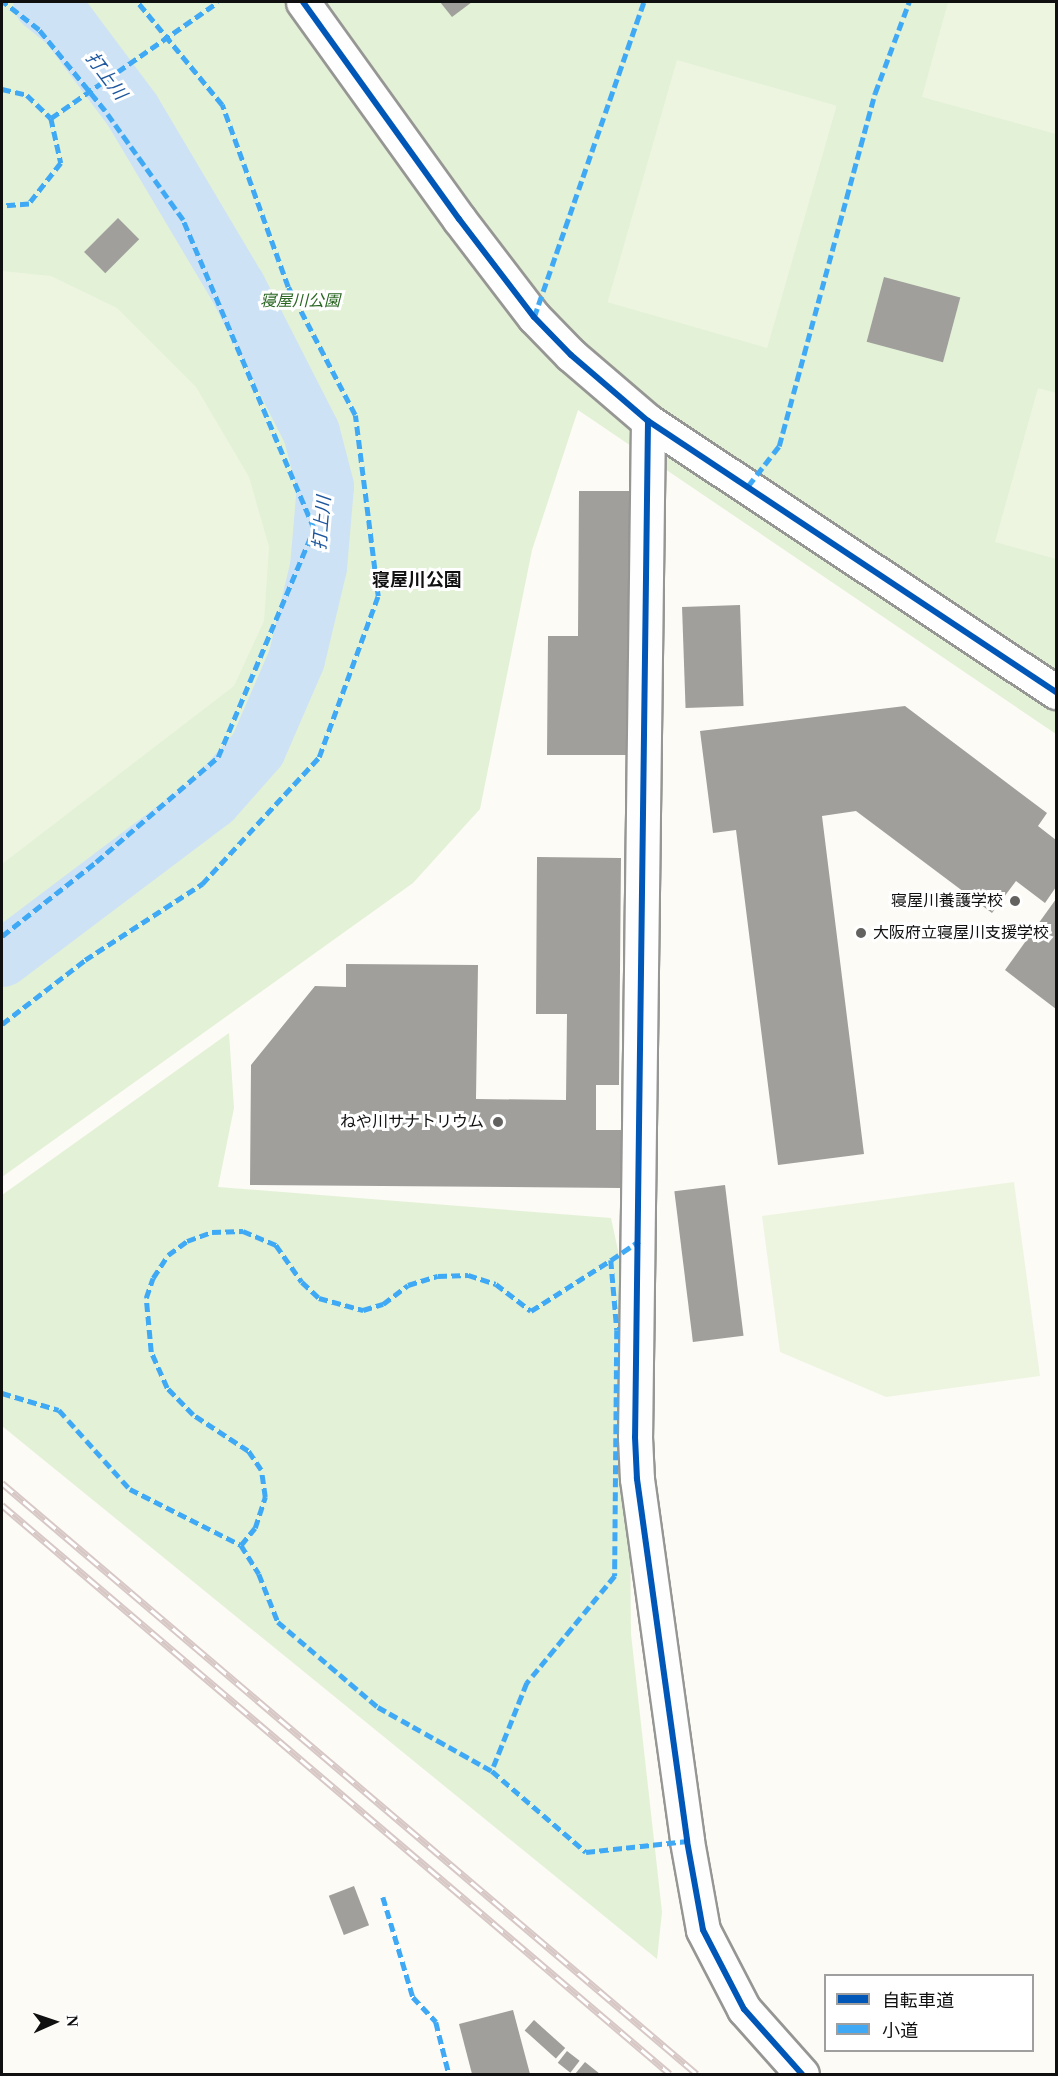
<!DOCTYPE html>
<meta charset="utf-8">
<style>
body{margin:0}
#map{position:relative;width:1058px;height:2076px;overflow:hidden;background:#fcfbf6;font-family:"Times New Roman","Noto Sans JP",serif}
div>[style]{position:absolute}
.green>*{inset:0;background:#e3f1d7}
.pitch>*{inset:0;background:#edf5e1;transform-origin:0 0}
.river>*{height:57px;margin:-28.5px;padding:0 28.5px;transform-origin:28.5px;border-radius:28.5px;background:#cee2f5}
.building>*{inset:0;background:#a09f9b;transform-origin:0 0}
.roads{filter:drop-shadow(2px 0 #969694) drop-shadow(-2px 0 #969694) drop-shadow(0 2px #969694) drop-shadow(0 -2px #969694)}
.minor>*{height:33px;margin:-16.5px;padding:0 16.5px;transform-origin:16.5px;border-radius:16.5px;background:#fffefe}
.rail>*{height:7px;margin-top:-3.5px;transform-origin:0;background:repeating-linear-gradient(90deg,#fff 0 14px,#d7c8c6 0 28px);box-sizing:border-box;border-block:2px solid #d7c8c6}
.quiet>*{height:4.5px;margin-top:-2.25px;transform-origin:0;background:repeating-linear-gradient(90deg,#3fa9f5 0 9px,transparent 0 13.5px)}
.cycleway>*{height:6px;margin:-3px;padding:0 3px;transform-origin:3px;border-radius:3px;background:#0057b8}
.dots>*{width:16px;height:16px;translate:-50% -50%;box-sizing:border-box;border:3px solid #fff;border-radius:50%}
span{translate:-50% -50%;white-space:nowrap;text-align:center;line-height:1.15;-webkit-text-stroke:6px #fff;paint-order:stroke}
.park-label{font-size:16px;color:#296622;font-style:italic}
.poi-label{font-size:16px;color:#101010}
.right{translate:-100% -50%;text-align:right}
.left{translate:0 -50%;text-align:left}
.water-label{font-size:18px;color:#1e579d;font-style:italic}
.neighbourhood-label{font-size:18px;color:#101010;font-weight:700}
.frame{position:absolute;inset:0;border:3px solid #101010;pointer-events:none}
.legend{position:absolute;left:824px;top:1974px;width:210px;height:78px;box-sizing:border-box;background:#fff;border:2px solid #9f9f9f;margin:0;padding:8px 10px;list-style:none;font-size:18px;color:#101010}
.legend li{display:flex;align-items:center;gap:12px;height:30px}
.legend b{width:30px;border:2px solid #9f9f9f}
.north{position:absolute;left:24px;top:1992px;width:60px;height:60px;-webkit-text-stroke:4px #fff;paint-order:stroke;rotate:87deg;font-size:16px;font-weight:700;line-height:24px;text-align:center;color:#101010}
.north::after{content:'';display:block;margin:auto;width:21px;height:27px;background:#101010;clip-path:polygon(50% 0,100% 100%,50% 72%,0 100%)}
</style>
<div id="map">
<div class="green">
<div style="clip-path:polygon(2px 2px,1056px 2px,1056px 734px,578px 410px,532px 550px,480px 809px,413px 883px,2px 1177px)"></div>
<div style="clip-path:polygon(229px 1033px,234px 1108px,218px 1187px,611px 1218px,628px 1297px,631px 1634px,662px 1912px,657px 1959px,2px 1426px,2px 1195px)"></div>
</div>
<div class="pitch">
<div style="clip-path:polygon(948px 2px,1056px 2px,1056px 134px,922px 97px)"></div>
<div style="left:677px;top:60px;width:166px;height:252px;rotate:16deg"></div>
<div style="clip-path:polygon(2px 271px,51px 276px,117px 308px,196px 387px,249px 477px,269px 547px,264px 621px,234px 686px,2px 864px)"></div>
<div style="clip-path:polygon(1038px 388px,1056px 393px,1056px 559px,995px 542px)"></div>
<div style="clip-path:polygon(1014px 1182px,1040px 1376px,886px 1397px,780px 1352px,762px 1216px)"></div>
</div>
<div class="river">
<div style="left:2px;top:958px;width:263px;rotate:-37deg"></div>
<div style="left:212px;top:800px;width:68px;rotate:-48.6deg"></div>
<div style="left:257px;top:749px;width:98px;rotate:-66.6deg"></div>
<div style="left:296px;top:659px;width:95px;rotate:-76.6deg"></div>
<div style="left:318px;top:567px;width:81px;rotate:-85.1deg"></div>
<div style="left:325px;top:486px;width:56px;rotate:-104.5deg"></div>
<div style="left:311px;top:432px;width:163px;rotate:-117deg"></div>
<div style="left:237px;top:287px;width:206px;rotate:-120.7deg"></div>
<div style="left:132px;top:110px;width:109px;rotate:-126.8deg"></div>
<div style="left:67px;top:23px;width:33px;rotate:-141deg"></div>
</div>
<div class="building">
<div style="clip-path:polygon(440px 2px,472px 2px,452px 17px)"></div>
<div style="left:118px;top:218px;width:30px;height:48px;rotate:45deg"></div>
<div style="left:884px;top:277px;width:79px;height:67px;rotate:15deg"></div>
<div style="clip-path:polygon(579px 491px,631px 491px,630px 755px,547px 755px,548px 636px,578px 636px)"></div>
<div style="left:740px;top:605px;width:101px;height:58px;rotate:88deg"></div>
<div style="clip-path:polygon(905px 706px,1047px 813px,1038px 826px,1056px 840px,1056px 887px,1045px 903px,1016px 881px,992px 913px,856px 811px,822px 816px,864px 1154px,778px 1165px,736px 830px,713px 833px,700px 731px)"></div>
<div style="clip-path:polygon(537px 857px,621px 858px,619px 1085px,596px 1085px,596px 1130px,621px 1130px,621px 1188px,250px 1185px,251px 1065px,315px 986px,346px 987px,346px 964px,478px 965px,476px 1099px,566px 1100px,567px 1014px,536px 1014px)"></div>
<div style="clip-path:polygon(1056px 899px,1056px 1009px,1005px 970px)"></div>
<div style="left:725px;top:1185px;width:152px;height:51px;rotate:83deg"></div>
<div style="left:354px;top:1886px;width:42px;height:27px;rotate:69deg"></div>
<div style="clip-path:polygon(513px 2010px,530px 2074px,472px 2074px,459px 2024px)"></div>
<div style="left:534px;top:2020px;width:42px;height:14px;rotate:42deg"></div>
<div style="left:567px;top:2051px;width:16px;height:15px;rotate:38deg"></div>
<div style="clip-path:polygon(585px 2062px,600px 2074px,575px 2074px)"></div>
</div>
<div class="roads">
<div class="minor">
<div style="left:303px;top:2px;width:267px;rotate:54.3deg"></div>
<div style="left:459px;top:219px;width:123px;rotate:52.6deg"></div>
<div style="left:534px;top:317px;width:53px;rotate:45.8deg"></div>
<div style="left:571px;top:355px;width:101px;rotate:40.6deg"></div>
<div style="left:648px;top:421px;width:490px;rotate:33.6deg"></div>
<div style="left:648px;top:421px;width:1016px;rotate:90.73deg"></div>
<div style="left:635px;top:1437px;width:42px;rotate:87.3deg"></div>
<div style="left:637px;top:1479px;width:365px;rotate:82.1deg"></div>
<div style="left:687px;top:1841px;width:90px;rotate:79.8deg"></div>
<div style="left:703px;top:1930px;width:89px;rotate:62.6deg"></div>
<div style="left:744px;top:2009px;width:87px;rotate:48.3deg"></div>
</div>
</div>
<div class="rail">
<div style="left:2px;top:1483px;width:912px;rotate:40.38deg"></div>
<div style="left:2px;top:1505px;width:877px;rotate:40.42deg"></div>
</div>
<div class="quiet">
<div style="left:2px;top:89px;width:26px;rotate:13deg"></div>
<div style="left:27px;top:95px;width:33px;rotate:44deg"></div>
<div style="left:51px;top:118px;width:46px;rotate:77.5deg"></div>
<div style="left:61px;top:163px;width:52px;rotate:128deg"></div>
<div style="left:29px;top:204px;width:27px;rotate:176deg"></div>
<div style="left:51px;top:118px;width:203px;rotate:-34.8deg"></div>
<div style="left:534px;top:317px;width:334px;rotate:-70.8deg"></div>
<div style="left:748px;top:486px;width:51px;rotate:-52.2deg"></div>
<div style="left:779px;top:446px;width:366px;rotate:-74.8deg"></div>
<div style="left:875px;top:93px;width:97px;rotate:-69.5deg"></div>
<div style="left:2px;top:936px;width:120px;rotate:-38.2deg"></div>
<div style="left:96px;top:862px;width:161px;rotate:-40.7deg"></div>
<div style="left:218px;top:757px;width:247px;rotate:-67.2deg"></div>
<div style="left:314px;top:529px;width:336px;rotate:-113deg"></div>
<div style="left:183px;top:220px;width:134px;rotate:-125.6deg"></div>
<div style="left:105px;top:111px;width:104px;rotate:-129.2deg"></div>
<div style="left:39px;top:30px;width:46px;rotate:-142.1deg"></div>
<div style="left:2px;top:1024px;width:105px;rotate:-37.6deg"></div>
<div style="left:85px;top:960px;width:140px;rotate:-33deg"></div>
<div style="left:202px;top:884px;width:173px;rotate:-47.3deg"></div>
<div style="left:319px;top:757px;width:171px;rotate:-69.9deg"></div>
<div style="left:378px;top:596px;width:182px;rotate:-97.2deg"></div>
<div style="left:355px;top:415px;width:144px;rotate:-117.6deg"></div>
<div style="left:288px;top:287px;width:194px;rotate:-109.9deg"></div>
<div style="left:222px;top:105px;width:134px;rotate:-129.5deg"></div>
<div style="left:611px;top:1260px;width:34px;rotate:-34deg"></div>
<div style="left:2px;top:1393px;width:59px;rotate:16.6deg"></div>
<div style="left:59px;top:1410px;width:106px;rotate:48.1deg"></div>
<div style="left:130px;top:1489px;width:124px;rotate:26.8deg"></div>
<div style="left:241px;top:1545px;width:34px;rotate:58deg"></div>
<div style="left:259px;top:1574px;width:52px;rotate:68.4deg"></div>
<div style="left:278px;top:1622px;width:131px;rotate:40.4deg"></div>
<div style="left:378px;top:1707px;width:131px;rotate:29.3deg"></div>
<div style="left:492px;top:1771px;width:124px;rotate:40.8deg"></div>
<div style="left:586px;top:1852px;width:102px;rotate:-6.2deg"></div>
<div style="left:241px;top:1545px;width:22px;rotate:-51deg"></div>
<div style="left:255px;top:1528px;width:33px;rotate:-72deg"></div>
<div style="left:265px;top:1497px;width:27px;rotate:-98deg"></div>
<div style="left:261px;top:1470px;width:23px;rotate:-124deg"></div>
<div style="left:248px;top:1451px;width:66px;rotate:-146.8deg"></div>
<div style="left:193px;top:1415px;width:37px;rotate:-134deg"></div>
<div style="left:167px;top:1388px;width:39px;rotate:-114deg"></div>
<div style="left:151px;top:1352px;width:54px;rotate:-95.3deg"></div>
<div style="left:146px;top:1298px;width:21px;rotate:-71deg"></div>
<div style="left:153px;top:1278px;width:27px;rotate:-57deg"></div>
<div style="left:168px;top:1255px;width:24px;rotate:-36deg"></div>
<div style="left:187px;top:1241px;width:27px;rotate:-20deg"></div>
<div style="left:212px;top:1232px;width:31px;rotate:-2deg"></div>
<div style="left:243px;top:1231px;width:36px;rotate:23deg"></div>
<div style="left:276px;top:1245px;width:45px;rotate:54.9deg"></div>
<div style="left:302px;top:1282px;width:23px;rotate:43deg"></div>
<div style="left:319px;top:1298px;width:46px;rotate:15.3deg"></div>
<div style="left:363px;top:1310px;width:21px;rotate:-17deg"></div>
<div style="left:383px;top:1304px;width:31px;rotate:-37deg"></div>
<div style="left:408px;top:1285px;width:31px;rotate:-17deg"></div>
<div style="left:438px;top:1276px;width:30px;rotate:-2deg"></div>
<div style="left:468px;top:1275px;width:29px;rotate:18deg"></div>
<div style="left:496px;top:1284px;width:44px;rotate:37.6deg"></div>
<div style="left:531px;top:1311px;width:95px;rotate:-32.5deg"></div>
<div style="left:611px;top:1260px;width:70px;rotate:85.1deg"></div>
<div style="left:617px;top:1330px;width:246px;rotate:90.5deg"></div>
<div style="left:615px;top:1576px;width:139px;rotate:129.4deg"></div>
<div style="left:527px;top:1683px;width:95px;rotate:111.7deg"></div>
<div style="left:383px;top:1897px;width:104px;rotate:73.3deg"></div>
<div style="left:413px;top:1997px;width:34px;rotate:47deg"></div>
<div style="left:436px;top:2022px;width:54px;rotate:76deg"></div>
</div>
<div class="cycleway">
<div style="left:303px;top:2px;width:267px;rotate:54.3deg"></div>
<div style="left:459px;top:219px;width:123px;rotate:52.6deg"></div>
<div style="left:534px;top:317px;width:53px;rotate:45.8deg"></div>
<div style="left:571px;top:355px;width:101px;rotate:40.6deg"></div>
<div style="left:648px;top:421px;width:490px;rotate:33.6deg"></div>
<div style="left:648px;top:421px;width:1016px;rotate:90.73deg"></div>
<div style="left:635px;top:1437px;width:42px;rotate:87.3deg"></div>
<div style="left:637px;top:1479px;width:365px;rotate:82.1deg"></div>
<div style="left:687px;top:1841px;width:90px;rotate:79.8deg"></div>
<div style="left:703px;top:1930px;width:89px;rotate:62.6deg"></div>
<div style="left:744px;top:2009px;width:87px;rotate:48.3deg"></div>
</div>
<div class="dots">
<div style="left:1015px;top:901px;background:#636260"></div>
<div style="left:861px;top:933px;background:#636260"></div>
<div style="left:498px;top:1122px;background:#636260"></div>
</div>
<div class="park-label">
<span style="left:300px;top:301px">寝屋川公園</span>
</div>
<div class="poi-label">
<span class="right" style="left:1003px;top:901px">寝屋川養護学校</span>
<span class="left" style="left:873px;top:933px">大阪府立寝屋川支援学校</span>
<span class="right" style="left:484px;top:1122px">ねや川サナトリウム</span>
</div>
<div class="water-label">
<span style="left:106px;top:76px;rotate:53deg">打上川</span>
<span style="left:322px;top:523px;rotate:-85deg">打上川</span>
</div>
<div class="neighbourhood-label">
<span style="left:417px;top:580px">寝屋川公園</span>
</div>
<div class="frame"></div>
<ul class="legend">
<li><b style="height:8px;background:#0057b8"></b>自転車道</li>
<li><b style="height:8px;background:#3fa9f5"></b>小道</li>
</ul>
<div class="north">N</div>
</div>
